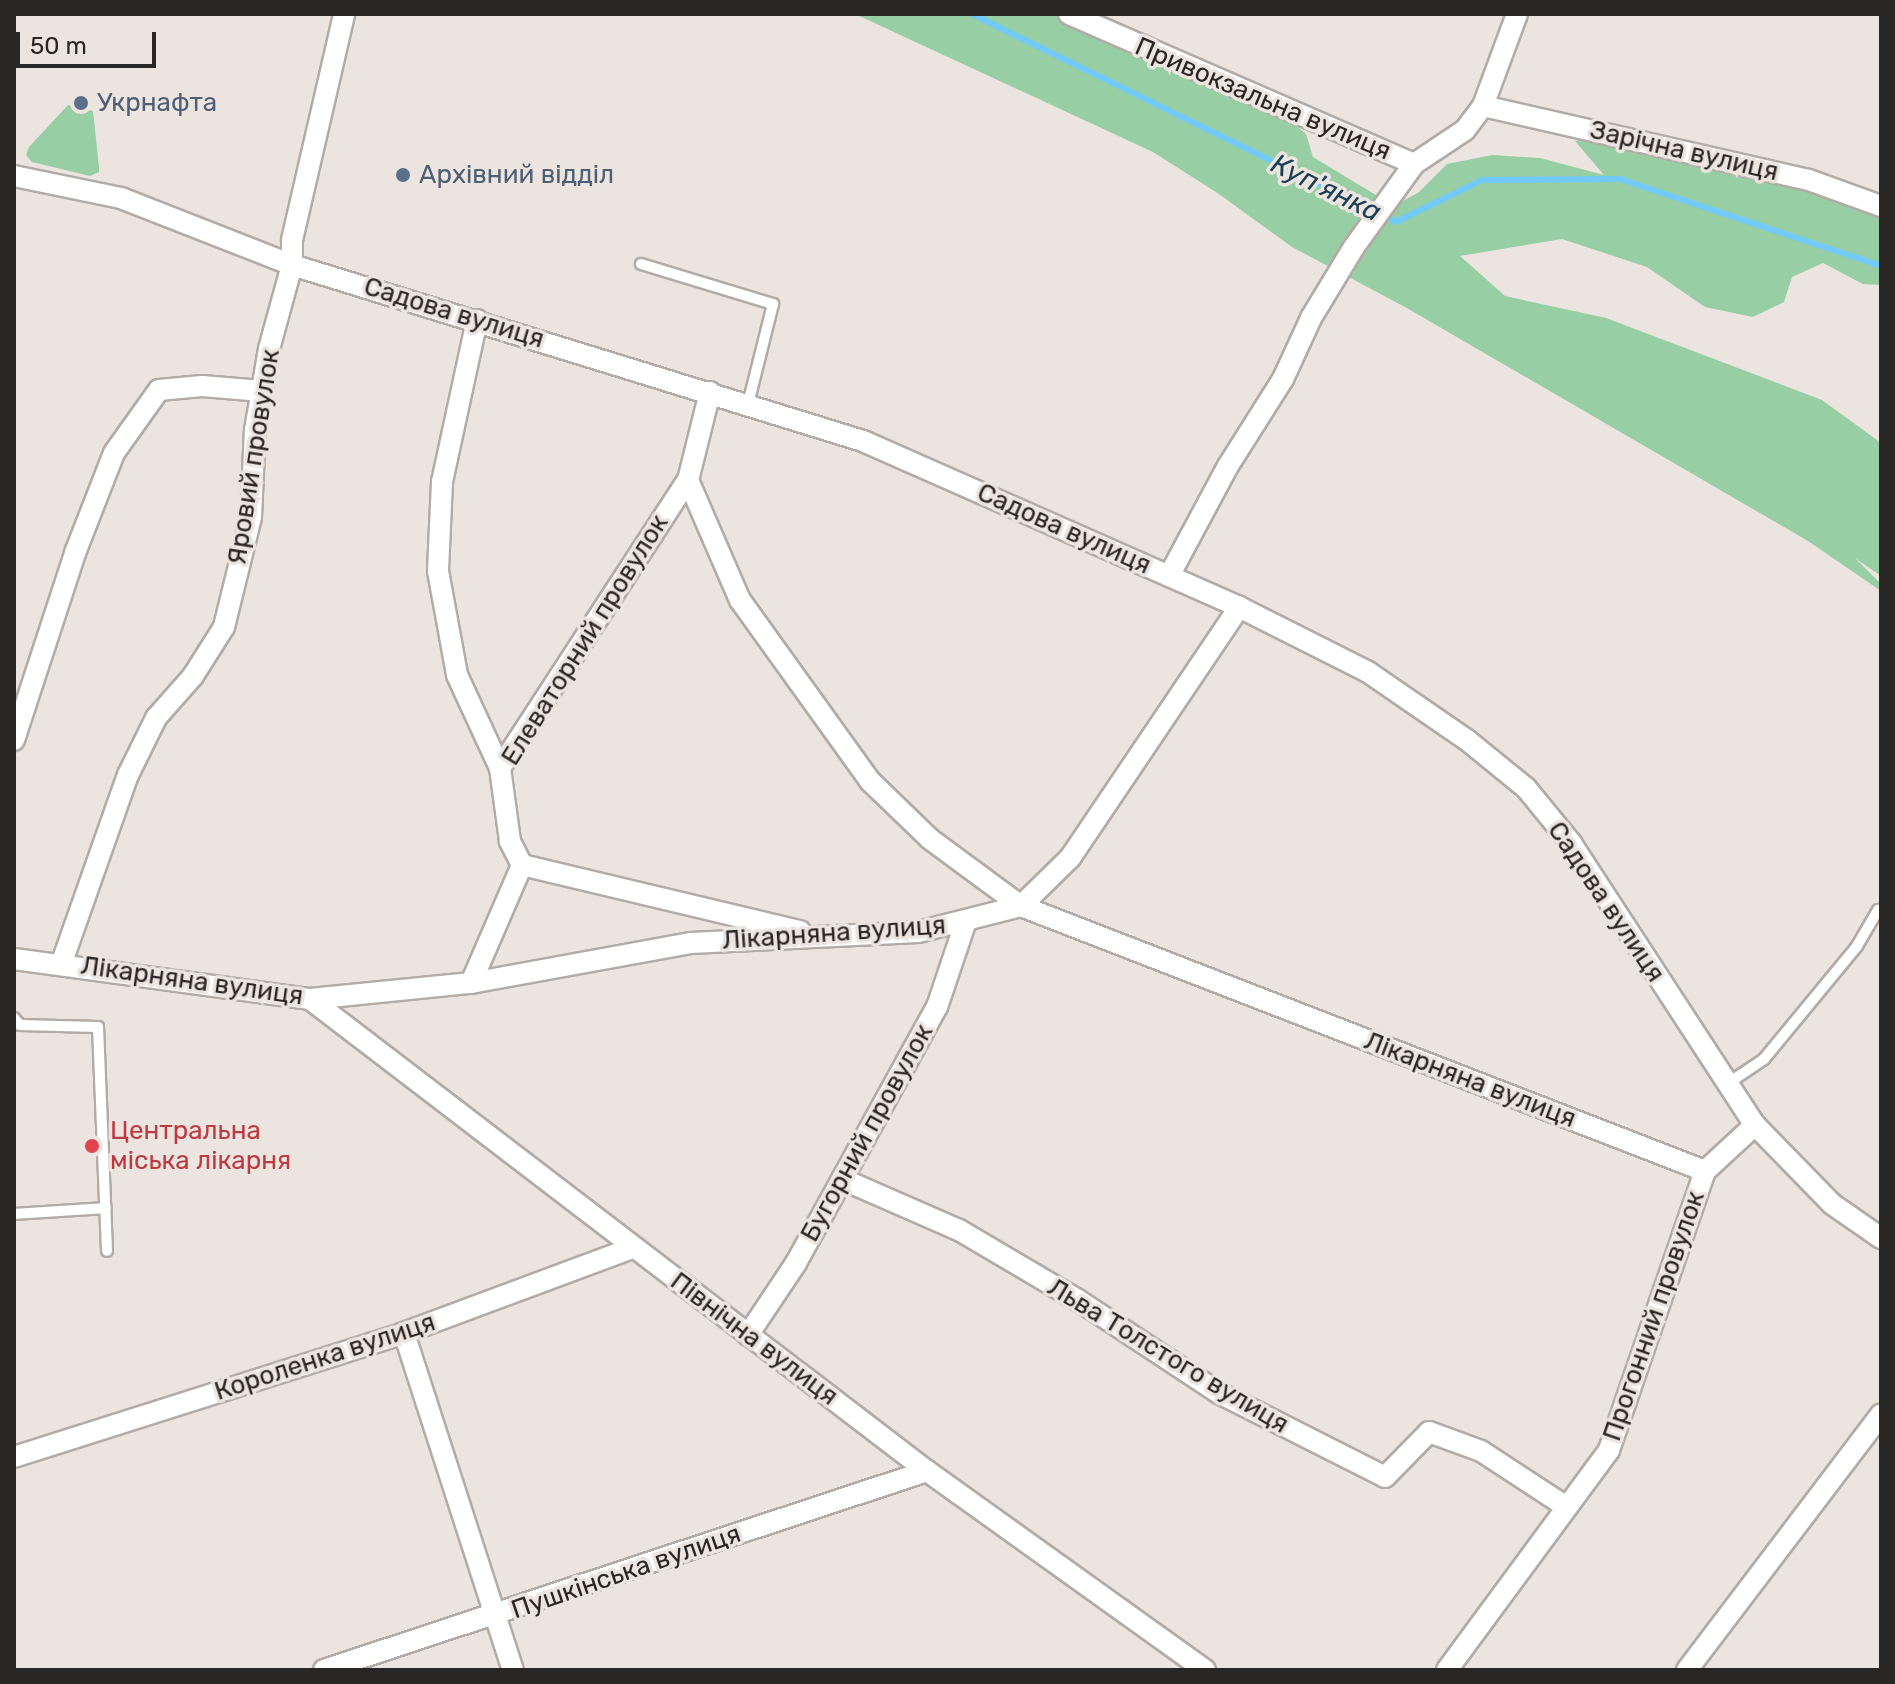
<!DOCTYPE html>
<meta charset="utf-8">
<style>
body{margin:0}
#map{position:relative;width:1895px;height:1684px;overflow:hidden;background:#ece4df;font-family:Rubik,sans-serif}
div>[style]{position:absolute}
.green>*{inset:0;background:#97cea3}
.stream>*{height:6px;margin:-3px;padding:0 3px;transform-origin:3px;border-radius:3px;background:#73cafd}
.roads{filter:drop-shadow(2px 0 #b2aba6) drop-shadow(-2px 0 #b2aba6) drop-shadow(0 2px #b2aba6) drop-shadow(0 -2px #b2aba6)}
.service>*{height:10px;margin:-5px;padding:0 5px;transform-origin:5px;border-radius:5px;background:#fff}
.minor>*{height:20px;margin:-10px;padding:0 10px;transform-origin:10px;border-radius:10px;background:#fff}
.dots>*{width:22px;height:22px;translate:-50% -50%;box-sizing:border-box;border:4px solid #ece4df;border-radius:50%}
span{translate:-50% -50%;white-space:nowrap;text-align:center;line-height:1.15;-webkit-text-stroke:7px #ece4df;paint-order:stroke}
.street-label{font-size:26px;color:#292624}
.service-label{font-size:26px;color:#4e5e75}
.left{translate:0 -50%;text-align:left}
.health-label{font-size:26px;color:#be3a42}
.water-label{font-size:28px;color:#193f54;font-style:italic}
.frame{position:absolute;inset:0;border:16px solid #292624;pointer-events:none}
.scale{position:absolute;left:16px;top:32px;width:140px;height:36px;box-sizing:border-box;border:4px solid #292624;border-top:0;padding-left:10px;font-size:24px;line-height:28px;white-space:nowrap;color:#292624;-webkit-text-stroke:6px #ece4df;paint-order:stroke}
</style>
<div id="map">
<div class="green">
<div style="clip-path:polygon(855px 14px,1070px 14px,1267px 101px,1306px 134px,1313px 157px,1394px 206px,1419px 192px,1447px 164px,1492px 155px,1540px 158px,1604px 175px,1575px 141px,1612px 135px,1881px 207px,1881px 285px,1863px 284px,1823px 263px,1792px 277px,1784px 302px,1753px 317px,1705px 307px,1647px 267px,1562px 239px,1460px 256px,1505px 296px,1606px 318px,1822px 400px,1881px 443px,1881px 576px,1855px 558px,1881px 584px,1881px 591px,1808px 541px,1405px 307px,1292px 247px,1219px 194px,1153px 152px)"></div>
<div style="clip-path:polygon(68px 105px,93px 111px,99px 167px,99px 172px,90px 176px,32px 162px,26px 155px,29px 147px)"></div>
</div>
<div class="stream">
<div style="left:972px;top:14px;width:472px;rotate:26.1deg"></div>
<div style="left:1396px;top:222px;width:96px;rotate:-26deg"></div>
<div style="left:1482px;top:180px;width:138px;rotate:-0.4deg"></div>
<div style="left:1620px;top:179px;width:275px;rotate:18.4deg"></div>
</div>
<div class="roads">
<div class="service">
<div style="left:641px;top:264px;width:138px;rotate:16.9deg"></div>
<div style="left:773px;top:304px;width:103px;rotate:104deg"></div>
<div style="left:14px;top:1018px;width:9px;rotate:49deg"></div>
<div style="left:20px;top:1025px;width:78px;rotate:1.5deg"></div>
<div style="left:98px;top:1027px;width:224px;rotate:87.7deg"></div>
<div style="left:1727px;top:1084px;width:45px;rotate:-34deg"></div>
<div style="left:1764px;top:1059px;width:146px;rotate:-50.5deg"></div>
<div style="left:1857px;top:946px;width:42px;rotate:-59.7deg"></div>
<div style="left:14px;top:1214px;width:92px;rotate:-3.7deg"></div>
</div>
<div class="minor">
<div style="left:1069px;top:14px;width:376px;rotate:23.5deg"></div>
<div style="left:1483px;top:106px;width:334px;rotate:12.8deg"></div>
<div style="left:1809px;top:180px;width:77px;rotate:19.9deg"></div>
<div style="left:1414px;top:164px;width:61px;rotate:-33.7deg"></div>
<div style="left:1465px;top:130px;width:30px;rotate:-53deg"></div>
<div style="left:1483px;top:106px;width:98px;rotate:-69.7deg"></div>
<div style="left:14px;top:176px;width:109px;rotate:11.6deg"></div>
<div style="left:121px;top:198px;width:184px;rotate:21.4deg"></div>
<div style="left:292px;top:265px;width:598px;rotate:17.13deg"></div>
<div style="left:863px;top:441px;width:411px;rotate:23.8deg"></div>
<div style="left:1239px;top:607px;width:144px;rotate:26.7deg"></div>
<div style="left:1368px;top:672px;width:120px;rotate:34.5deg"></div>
<div style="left:1467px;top:740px;width:76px;rotate:39.1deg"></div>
<div style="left:1526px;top:788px;width:71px;rotate:50.7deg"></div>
<div style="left:1571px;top:843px;width:337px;rotate:56.9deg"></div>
<div style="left:1755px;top:1125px;width:110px;rotate:45.7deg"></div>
<div style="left:1832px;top:1204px;width:60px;rotate:34.8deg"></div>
<div style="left:477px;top:320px;width:166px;rotate:102.2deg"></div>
<div style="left:442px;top:482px;width:89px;rotate:92.6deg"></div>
<div style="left:438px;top:571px;width:106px;rotate:79.6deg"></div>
<div style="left:457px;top:675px;width:102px;rotate:65.2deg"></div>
<div style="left:710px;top:392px;width:91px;rotate:104deg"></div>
<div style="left:688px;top:480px;width:131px;rotate:66.6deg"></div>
<div style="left:740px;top:600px;width:223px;rotate:54.3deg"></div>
<div style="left:870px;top:781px;width:83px;rotate:44deg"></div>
<div style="left:930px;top:839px;width:113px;rotate:36.4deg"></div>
<div style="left:1021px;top:906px;width:734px;rotate:21.18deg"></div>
<div style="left:1169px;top:576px;width:125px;rotate:-61.8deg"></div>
<div style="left:1228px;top:466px;width:103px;rotate:-57.7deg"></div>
<div style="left:1283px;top:379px;width:67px;rotate:-65.3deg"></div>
<div style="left:1311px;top:318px;width:83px;rotate:-58.8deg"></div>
<div style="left:1354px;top:247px;width:102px;rotate:-54.1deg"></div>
<div style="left:14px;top:740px;width:197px;rotate:-71.9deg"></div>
<div style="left:75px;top:553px;width:107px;rotate:-68.7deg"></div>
<div style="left:114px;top:453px;width:77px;rotate:-54.5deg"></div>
<div style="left:159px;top:390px;width:43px;rotate:-5.3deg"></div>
<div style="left:202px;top:386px;width:60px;rotate:4.8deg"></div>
<div style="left:522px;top:865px;width:286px;rotate:13.4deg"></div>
<div style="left:14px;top:959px;width:299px;rotate:7.7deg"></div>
<div style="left:310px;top:999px;width:162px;rotate:-5.7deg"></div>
<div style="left:471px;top:983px;width:224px;rotate:-10.3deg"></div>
<div style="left:691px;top:943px;width:227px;rotate:-2.8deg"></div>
<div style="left:918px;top:932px;width:106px;rotate:-14.2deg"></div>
<div style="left:1021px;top:906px;width:69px;rotate:-44.4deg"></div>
<div style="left:1070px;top:858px;width:303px;rotate:-56deg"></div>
<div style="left:62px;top:962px;width:198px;rotate:-70.6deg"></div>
<div style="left:128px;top:775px;width:64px;rotate:-63.8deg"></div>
<div style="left:156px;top:718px;width:56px;rotate:-48.6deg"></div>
<div style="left:193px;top:676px;width:58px;rotate:-57.7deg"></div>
<div style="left:224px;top:627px;width:113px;rotate:-76.2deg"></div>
<div style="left:251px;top:517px;width:87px;rotate:-87.4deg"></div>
<div style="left:255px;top:430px;width:82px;rotate:-80.2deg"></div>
<div style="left:269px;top:349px;width:87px;rotate:-74.7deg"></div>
<div style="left:292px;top:265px;width:25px;rotate:-90deg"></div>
<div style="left:292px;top:240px;width:232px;rotate:-77deg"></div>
<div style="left:471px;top:983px;width:129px;rotate:-66.6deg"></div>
<div style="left:522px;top:865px;width:27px;rotate:-117deg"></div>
<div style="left:510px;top:841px;width:74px;rotate:-97.8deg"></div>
<div style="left:500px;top:768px;width:344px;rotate:-56.9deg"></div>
<div style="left:310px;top:999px;width:777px;rotate:37.42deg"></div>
<div style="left:927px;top:1471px;width:342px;rotate:35.6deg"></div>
<div style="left:842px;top:1179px;width:128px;rotate:23.6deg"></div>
<div style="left:959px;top:1230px;width:138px;rotate:30.5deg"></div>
<div style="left:1078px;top:1300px;width:169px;rotate:33.4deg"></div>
<div style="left:1219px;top:1393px;width:186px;rotate:26.8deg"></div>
<div style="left:1385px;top:1477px;width:63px;rotate:-45.6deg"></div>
<div style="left:1429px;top:1432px;width:55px;rotate:20.1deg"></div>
<div style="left:1481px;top:1451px;width:100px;rotate:33.2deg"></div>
<div style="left:404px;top:1333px;width:354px;rotate:72.1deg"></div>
<div style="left:748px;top:1335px;width:87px;rotate:-56.3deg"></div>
<div style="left:796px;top:1263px;width:292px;rotate:-61.2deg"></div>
<div style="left:937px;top:1007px;width:91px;rotate:-71.4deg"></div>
<div style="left:14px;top:1457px;width:409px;rotate:-17.6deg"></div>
<div style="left:404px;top:1333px;width:244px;rotate:-20.4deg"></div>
<div style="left:324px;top:1670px;width:635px;rotate:-18.26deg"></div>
<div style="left:1447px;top:1670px;width:273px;rotate:-53.6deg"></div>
<div style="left:1609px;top:1450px;width:295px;rotate:-71deg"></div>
<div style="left:1705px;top:1171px;width:68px;rotate:-42.6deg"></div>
<div style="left:1687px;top:1670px;width:321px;rotate:-52.8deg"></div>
</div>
</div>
<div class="dots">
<div style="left:81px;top:103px;background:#5c6f8a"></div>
<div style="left:403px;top:175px;background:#5c6f8a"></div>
<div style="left:92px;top:1146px;background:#e0444e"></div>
</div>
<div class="street-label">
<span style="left:1263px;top:99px;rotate:23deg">Привокзальна вулиця</span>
<span style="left:1684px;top:151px;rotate:13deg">Зарічна вулиця</span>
<span style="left:454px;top:313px;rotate:17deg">Садова вулиця</span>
<span style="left:254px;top:457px;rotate:-81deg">Яровий провулок</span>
<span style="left:1064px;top:529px;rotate:24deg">Садова вулиця</span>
<span style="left:585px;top:640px;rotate:-58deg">Елеваторний провулок</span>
<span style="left:1606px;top:902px;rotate:56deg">Садова вулиця</span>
<span style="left:834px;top:933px;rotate:-4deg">Лікарняна вулиця</span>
<span style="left:192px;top:981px;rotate:8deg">Лікарняна вулиця</span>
<span style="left:1470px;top:1080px;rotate:21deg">Лікарняна вулиця</span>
<span style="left:867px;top:1133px;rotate:-61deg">Бугорний провулок</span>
<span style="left:1654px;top:1316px;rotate:-71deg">Прогонний провулок</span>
<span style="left:754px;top:1339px;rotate:37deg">Північна вулиця</span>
<span style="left:1168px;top:1356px;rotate:31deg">Льва Толстого вулиця</span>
<span style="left:325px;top:1357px;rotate:-18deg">Короленка вулиця</span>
<span style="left:626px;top:1572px;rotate:-19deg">Пушкінська вулиця</span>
</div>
<div class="service-label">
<span class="left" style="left:97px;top:103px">Укрнафта</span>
<span class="left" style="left:419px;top:175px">Архівний відділ</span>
</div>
<div class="health-label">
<span class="left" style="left:110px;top:1146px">Центральна<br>міська лікарня</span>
</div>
<div class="water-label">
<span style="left:1326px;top:188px;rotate:26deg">Куп'янка</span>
</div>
<div class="frame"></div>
<div class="scale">50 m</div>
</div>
